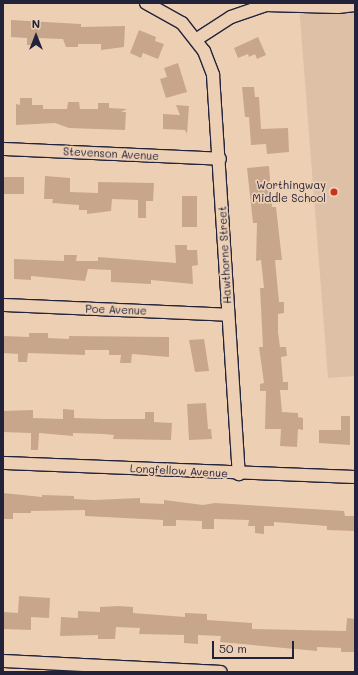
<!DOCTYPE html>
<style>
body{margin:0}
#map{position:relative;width:358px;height:675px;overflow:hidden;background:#edd0b4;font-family:Mali,sans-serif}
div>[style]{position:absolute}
.built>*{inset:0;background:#dec0a6}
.building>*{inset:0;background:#c8a68c;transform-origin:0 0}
.roads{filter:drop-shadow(1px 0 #22223b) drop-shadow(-1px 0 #22223b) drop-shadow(0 1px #22223b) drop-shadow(0 -1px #22223b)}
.minor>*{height:12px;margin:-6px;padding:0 6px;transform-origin:6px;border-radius:6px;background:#edd0b4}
.dots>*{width:11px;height:11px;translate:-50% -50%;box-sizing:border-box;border:2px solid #edd0b4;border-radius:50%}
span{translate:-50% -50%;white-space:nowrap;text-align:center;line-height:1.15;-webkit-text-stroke:3.5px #edd0b4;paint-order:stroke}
.street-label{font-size:11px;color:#22223b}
.poi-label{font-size:11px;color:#22223b}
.right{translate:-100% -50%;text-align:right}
.frame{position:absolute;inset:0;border:4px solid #22223b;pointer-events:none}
.north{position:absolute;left:16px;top:16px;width:40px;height:40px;-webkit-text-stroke:3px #edd0b4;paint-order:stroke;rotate:0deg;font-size:11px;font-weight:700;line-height:16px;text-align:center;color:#22223b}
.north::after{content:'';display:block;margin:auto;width:14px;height:18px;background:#22223b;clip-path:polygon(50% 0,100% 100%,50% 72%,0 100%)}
.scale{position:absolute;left:212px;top:641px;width:82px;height:18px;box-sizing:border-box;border:2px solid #22223b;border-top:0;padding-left:5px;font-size:12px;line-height:14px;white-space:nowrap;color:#22223b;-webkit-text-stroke:3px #edd0b4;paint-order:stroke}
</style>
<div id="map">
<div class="built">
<div style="clip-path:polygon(299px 5px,355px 5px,355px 376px,328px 378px)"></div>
</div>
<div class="building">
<div style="clip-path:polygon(11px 20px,81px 24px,81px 27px,125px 26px,124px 47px,101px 50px,101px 44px,78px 44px,78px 47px,66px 47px,63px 39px,36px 38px,36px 45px,27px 45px,27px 38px,11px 37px)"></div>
<div style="clip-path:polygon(139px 30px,156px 37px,155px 41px,164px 44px,158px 59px,143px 53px,141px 58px,130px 53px)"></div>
<div style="clip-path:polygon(258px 37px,266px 55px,257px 59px,255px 54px,249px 57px,248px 54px,238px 58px,234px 48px)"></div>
<div style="clip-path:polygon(178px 63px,187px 92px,166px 98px,160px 79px,167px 77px,164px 68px)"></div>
<div style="clip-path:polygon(242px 87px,254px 87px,255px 97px,259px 97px,261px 129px,288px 128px,289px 152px,267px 154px,266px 144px,251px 145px,249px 117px,245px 117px)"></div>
<div style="clip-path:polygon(20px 98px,32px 98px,32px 105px,43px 105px,43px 109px,67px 109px,68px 102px,79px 102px,80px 109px,98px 109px,98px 103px,109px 103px,109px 108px,127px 109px,121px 112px,126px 112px,125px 130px,69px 128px,55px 123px,16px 125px,16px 104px,20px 105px)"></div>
<div style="clip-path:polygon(176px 105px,189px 106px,187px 134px,185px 130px,163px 129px,163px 114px,180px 115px)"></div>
<div style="clip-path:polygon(269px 166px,272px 207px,276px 207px,282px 260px,275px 260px,279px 302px,284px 302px,284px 313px,278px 314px,278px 332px,280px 347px,286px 347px,287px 356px,281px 357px,283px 382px,288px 382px,288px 390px,280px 390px,282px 412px,298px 413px,298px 417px,303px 418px,303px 430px,298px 429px,297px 447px,280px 446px,281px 429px,265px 429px,266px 391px,260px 391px,260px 384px,264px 383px,259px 347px,263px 347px,260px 288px,264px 288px,261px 260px,256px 261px,257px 223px,253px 223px,247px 168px)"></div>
<div style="clip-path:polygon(45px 176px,70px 178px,70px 192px,98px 193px,98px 182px,154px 183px,153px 201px,146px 201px,146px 218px,138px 218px,138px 200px,112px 199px,111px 211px,87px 214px,87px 210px,79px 210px,79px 205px,52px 203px,53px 199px,44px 199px)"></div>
<div style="left:3px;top:177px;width:21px;height:17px"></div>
<div style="left:182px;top:196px;width:15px;height:31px"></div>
<div style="clip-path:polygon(175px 245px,187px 245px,187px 250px,197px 250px,198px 265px,192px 266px,193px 284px,151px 280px,151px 284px,111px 282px,111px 270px,88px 269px,85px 281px,31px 276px,31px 280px,14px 279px,14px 259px,64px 261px,64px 255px,77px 255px,76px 261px,98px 261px,98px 257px,176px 263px)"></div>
<div style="clip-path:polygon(29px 333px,48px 333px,48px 338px,69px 339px,69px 336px,169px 337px,169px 357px,132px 354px,131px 363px,120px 363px,121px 355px,109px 355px,109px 350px,85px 350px,85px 355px,28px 353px,27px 362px,18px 362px,18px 354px,3px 353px,3px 336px,29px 337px)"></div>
<div style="clip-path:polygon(204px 339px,209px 371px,195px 372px,189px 340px)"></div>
<div style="clip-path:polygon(206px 403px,208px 429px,211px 429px,212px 439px,189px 440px,187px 404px)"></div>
<div style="clip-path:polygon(63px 409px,74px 410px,74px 418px,105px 419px,145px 419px,145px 412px,154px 412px,154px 422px,172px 423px,171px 440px,113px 439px,114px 435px,104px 434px,73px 433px,73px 436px,39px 433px,38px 450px,31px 450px,31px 433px,3px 432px,3px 411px,33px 410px,33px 418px,63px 419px)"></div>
<div style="clip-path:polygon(341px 416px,350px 416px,350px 445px,319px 443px,319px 430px,341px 430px)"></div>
<div style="clip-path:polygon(3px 493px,42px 497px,42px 495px,74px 496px,74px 499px,94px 500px,140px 498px,140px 503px,164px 504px,164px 500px,203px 505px,215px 503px,344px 511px,345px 516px,355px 516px,355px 531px,327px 530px,327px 526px,274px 522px,274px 526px,264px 526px,264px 534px,255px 533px,255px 526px,248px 526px,249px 520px,214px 519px,214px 529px,202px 529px,202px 521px,176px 520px,176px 526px,163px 526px,163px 520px,85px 516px,85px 510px,31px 511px,31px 513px,13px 513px,13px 519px,3px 519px)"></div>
<div style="clip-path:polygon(19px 596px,50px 598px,49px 618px,31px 617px,31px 630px,3px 629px,3px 612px,18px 613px)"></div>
<div style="clip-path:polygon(118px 606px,133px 607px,133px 613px,185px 617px,185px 613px,207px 614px,207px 620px,252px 623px,252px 629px,346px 631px,347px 618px,355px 619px,355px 652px,341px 652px,341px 648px,317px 647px,317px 651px,220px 642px,221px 636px,198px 635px,198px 644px,184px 643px,184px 635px,139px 634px,140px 628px,116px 627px,115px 639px,98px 639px,98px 635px,60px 636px,61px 617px,78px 618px,78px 611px,100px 612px,100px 607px)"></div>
</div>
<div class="roads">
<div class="minor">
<div style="left:146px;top:3px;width:41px;rotate:29.1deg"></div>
<div style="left:182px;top:23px;width:36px;rotate:52deg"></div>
<div style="left:204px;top:51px;width:26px;rotate:69deg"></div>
<div style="left:213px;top:75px;width:400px;rotate:86.3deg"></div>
<div style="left:197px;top:39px;width:40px;rotate:-32.9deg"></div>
<div style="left:231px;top:17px;width:37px;rotate:-19deg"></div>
<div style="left:266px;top:5px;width:72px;rotate:1.6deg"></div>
<div style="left:338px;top:7px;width:17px;rotate:-7deg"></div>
<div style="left:3px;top:149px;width:217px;rotate:2.6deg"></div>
<div style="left:3px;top:305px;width:225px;rotate:2.5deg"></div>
<div style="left:3px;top:463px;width:352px;rotate:2.3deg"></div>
<div style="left:3px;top:661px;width:218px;rotate:2.9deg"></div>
</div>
</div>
<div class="dots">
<div style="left:334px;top:192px;background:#c8321e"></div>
</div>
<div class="street-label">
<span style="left:111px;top:154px;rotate:3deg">Stevenson Avenue</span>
<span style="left:225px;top:255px;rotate:-93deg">Hawthorne Street</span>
<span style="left:116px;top:310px;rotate:2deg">Poe Avenue</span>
<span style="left:179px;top:471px;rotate:3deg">Longfellow Avenue</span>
</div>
<div class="poi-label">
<span class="right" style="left:326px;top:192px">Worthingway<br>Middle School</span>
</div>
<div class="frame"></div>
<div class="north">N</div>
<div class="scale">50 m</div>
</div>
